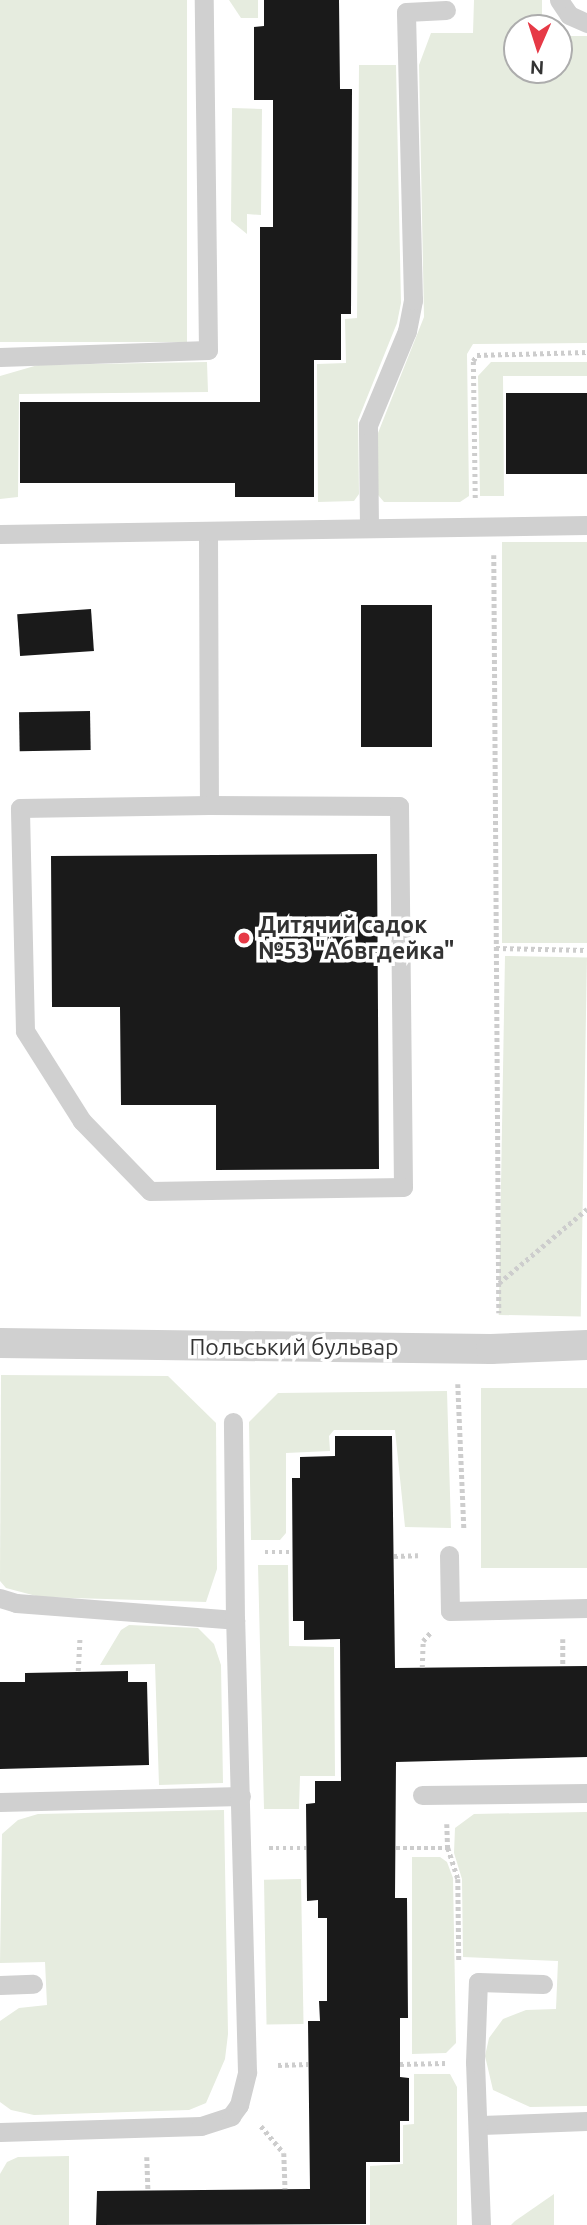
<!DOCTYPE html>
<meta charset="utf-8">
<style>
body{margin:0}
#map{position:relative;width:587px;height:2225px;overflow:hidden;background:#fff;font-family:Ubuntu,sans-serif}
div>[style]{position:absolute}
.green>*{inset:0;background:#e6ecdf;transform-origin:0 0}
.building>*{inset:0;background:#1a1a1a;transform-origin:0 0}
.path>*{height:4.5px;margin-top:-2.25px;transform-origin:0;background:repeating-linear-gradient(90deg,#cdcdcd 0 3.5px,transparent 0 7px)}
.service>*{height:19px;margin:-9.5px;padding:0 9.5px;transform-origin:9.5px;border-radius:9.5px;background:#d0d0d0}
.pedestrian>*{height:30px;margin:-15px;padding:0 15px;transform-origin:15px;border-radius:15px;background:#d0d0d0}
.dots>*{width:19px;height:19px;translate:-50% -50%;box-sizing:border-box;border:4px solid #fff;border-radius:50%}
span{translate:-50% -50%;white-space:nowrap;text-align:center;line-height:1.15;-webkit-text-stroke:7px #fff;paint-order:stroke}
.poi-label{font-size:23px;color:#333;font-weight:700}
.left{translate:0 -50%;text-align:left}
.street-label{font-size:23px;color:#333}
.north{position:absolute;left:503px;top:14px;width:70px;height:70px;box-sizing:border-box;background:#fff;border:2px solid #adadad;border-radius:50%;rotate:183deg;font-size:19px;font-weight:700;line-height:28px;text-align:center;color:#333}
.north::after{content:'';display:block;margin:auto;width:24px;height:32px;background:#e63946;clip-path:polygon(50% 0,100% 100%,50% 72%,0 100%)}
</style>
<div id="map">
<div class="green">
<div style="left:0;top:0;width:187px;height:342px"></div>
<div style="clip-path:polygon(229px 0,258px 0,258px 18px,241px 18px)"></div>
<div style="clip-path:polygon(474px 0,542px 0,542px 28px,517px 28px,517px 70px,559px 70px,559px 36px,587px 36px,587px 343px,473px 344px,467px 354px,469px 496px,460px 502px,384px 502px,378px 495px,378px 433px,424px 317px,419px 65px,431px 33px,473px 33px)"></div>
<div style="clip-path:polygon(359px 65px,396px 65px,401px 303px,397px 323px,358px 420px,359px 494px,354px 501px,318px 502px,317px 364px,346px 363px,345px 319px,357px 318px)"></div>
<div style="clip-path:polygon(232px 108px,262px 109px,261px 215px,247px 214px,247px 234px,231px 221px)"></div>
<div style="clip-path:polygon(207px 362px,208px 392px,19px 394px,18px 497px,0 499px,0 376px,38px 365px)"></div>
<div style="clip-path:polygon(491px 362px,587px 362px,587px 376px,503px 376px,504px 496px,480px 496px,478px 376px)"></div>
<div style="left:587px;top:542px;width:401px;height:85px;rotate:90deg"></div>
<div style="left:505px;top:956px;width:82px;height:359px;rotate:1deg"></div>
<div style="clip-path:polygon(1px 1375px,168px 1376px,216px 1423px,217px 1569px,206px 1602px,40px 1597px,6px 1588px,0 1581px)"></div>
<div style="left:587px;top:1388px;width:180px;height:106px;rotate:90deg"></div>
<div style="clip-path:polygon(447px 1391px,451px 1528px,405px 1527px,395px 1430px,334px 1430px,329px 1436px,330px 1451px,286px 1453px,286px 1533px,280px 1540px,251px 1540px,249px 1422px,278px 1393px)"></div>
<div style="clip-path:polygon(258px 1565px,288px 1565px,289px 1646px,334px 1647px,335px 1776px,300px 1776px,299px 1809px,264px 1809px)"></div>
<div style="clip-path:polygon(129px 1625px,198px 1628px,214px 1644px,221px 1665px,223px 1783px,159px 1785px,155px 1664px,100px 1665px,121px 1630px)"></div>
<div style="clip-path:polygon(224px 1810px,228px 2034px,225px 2059px,206px 2103px,189px 2110px,34px 2115px,11px 2110px,0 2102px,0 2021px,19px 2008px,47px 2005px,45px 1962px,0 1963px,2px 1834px,18px 1820px,38px 1814px)"></div>
<div style="clip-path:polygon(587px 1812px,587px 2106px,530px 2107px,493px 2090px,485px 2056px,489px 2038px,503px 2019px,526px 2010px,556px 2009px,558px 1961px,463px 1957px,462px 1879px,454px 1853px,455px 1828px,474px 1814px)"></div>
<div style="clip-path:polygon(412px 1857px,440px 1857px,447px 1862px,453px 1878px,456px 2043px,446px 2053px,412px 2054px)"></div>
<div style="left:301px;top:1879px;width:145px;height:37px;rotate:89deg"></div>
<div style="clip-path:polygon(414px 2074px,450px 2074px,457px 2087px,457px 2225px,370px 2225px,370px 2166px,403px 2164px,403px 2125px,414px 2124px)"></div>
<div style="clip-path:polygon(69px 2156px,69px 2225px,0 2225px,0 2174px,7px 2162px,18px 2157px)"></div>
<div style="clip-path:polygon(554px 2194px,554px 2225px,511px 2225px,515px 2221px)"></div>
</div>
<div class="building">
<div style="clip-path:polygon(264px 0,339px 0,340px 89px,352px 89px,351px 314px,341px 314px,341px 360px,314px 360px,314px 497px,235px 497px,235px 483px,20px 483px,20px 402px,260px 402px,260px 227px,273px 227px,273px 100px,254px 100px,254px 27px,264px 26px)"></div>
<div style="left:587px;top:393px;width:81px;height:81px;rotate:90deg"></div>
<div style="left:432px;top:605px;width:142px;height:71px;rotate:90deg"></div>
<div style="left:91px;top:609px;width:42px;height:74px;rotate:86deg"></div>
<div style="left:90px;top:711px;width:39px;height:71px;rotate:89deg"></div>
<div style="clip-path:polygon(377px 854px,379px 1169px,216px 1170px,216px 1105px,121px 1105px,120px 1007px,52px 1007px,51px 856px)"></div>
<div style="clip-path:polygon(335px 1436px,392px 1436px,395px 1668px,587px 1666px,587px 1757px,396px 1762px,395px 1898px,407px 1898px,408px 2018px,400px 2018px,400px 2077px,409px 2078px,409px 2121px,400px 2121px,400px 2162px,366px 2162px,366px 2224px,96px 2225px,97px 2191px,310px 2189px,308px 2021px,320px 2021px,319px 2001px,327px 2001px,327px 1918px,318px 1918px,318px 1900px,307px 1901px,306px 1804px,315px 1803px,315px 1781px,341px 1781px,340px 1639px,304px 1640px,304px 1621px,293px 1621px,292px 1478px,300px 1478px,300px 1457px,335px 1456px)"></div>
<div style="clip-path:polygon(128px 1671px,128px 1682px,147px 1682px,149px 1765px,0 1769px,0 1682px,25px 1682px,25px 1673px)"></div>
</div>
<div class="path">
<div style="left:475px;top:498px;width:137px;rotate:-90.8deg"></div>
<div style="left:473px;top:361px;width:7px;rotate:-56deg"></div>
<div style="left:477px;top:355px;width:110px;rotate:-1.6deg"></div>
<div style="left:494px;top:555px;width:758px;rotate:89.62deg"></div>
<div style="left:496px;top:948px;width:91px;rotate:1.3deg"></div>
<div style="left:499px;top:1283px;width:115px;rotate:-40.1deg"></div>
<div style="left:458px;top:1384px;width:146px;rotate:87.6deg"></div>
<div style="left:265px;top:1552px;width:27px"></div>
<div style="left:394px;top:1556px;width:24px;rotate:-2deg"></div>
<div style="left:563px;top:1639px;width:27px;rotate:90deg"></div>
<div style="left:422px;top:1668px;width:27px;rotate:-88deg"></div>
<div style="left:423px;top:1641px;width:11px;rotate:-49deg"></div>
<div style="left:78px;top:1671px;width:34px;rotate:-87deg"></div>
<div style="left:447px;top:1824px;width:24px;rotate:88deg"></div>
<div style="left:448px;top:1848px;width:33px;rotate:72deg"></div>
<div style="left:458px;top:1879px;width:81px;rotate:89.3deg"></div>
<div style="left:269px;top:1848px;width:37px"></div>
<div style="left:396px;top:1848px;width:52px"></div>
<div style="left:400px;top:2064px;width:45px;rotate:-1.3deg"></div>
<div style="left:278px;top:2065px;width:30px;rotate:-2deg"></div>
<div style="left:261px;top:2126px;width:35px;rotate:50deg"></div>
<div style="left:284px;top:2153px;width:36px;rotate:88deg"></div>
<div style="left:147px;top:2157px;width:34px;rotate:88deg"></div>
</div>
<div class="service">
<div style="left:559px;top:0;width:18px;rotate:56deg"></div>
<div style="left:569px;top:15px;width:20px;rotate:24deg"></div>
<div style="left:0;top:357px;width:208px;rotate:-1.9deg"></div>
<div style="left:208px;top:350px;width:350px;rotate:-90.7deg"></div>
<div style="left:369px;top:528px;width:103px;rotate:-90.6deg"></div>
<div style="left:368px;top:425px;width:102px;rotate:-67.5deg"></div>
<div style="left:407px;top:331px;width:32px;rotate:-79deg"></div>
<div style="left:413px;top:300px;width:288px;rotate:-91.4deg"></div>
<div style="left:406px;top:12px;width:40px;rotate:-2.9deg"></div>
<div style="left:208px;top:531px;width:274px;rotate:89.8deg"></div>
<div style="left:209px;top:805px;width:190px;rotate:0.3deg"></div>
<div style="left:399px;top:806px;width:381px;rotate:89.4deg"></div>
<div style="left:403px;top:1187px;width:253px;rotate:179.1deg"></div>
<div style="left:150px;top:1191px;width:98px;rotate:-134.2deg"></div>
<div style="left:82px;top:1121px;width:107px;rotate:-122.3deg"></div>
<div style="left:25px;top:1031px;width:223px;rotate:-91.3deg"></div>
<div style="left:20px;top:808px;width:189px;rotate:-0.9deg"></div>
<div style="left:0;top:534px;width:587px;rotate:-0.88deg"></div>
<div style="left:449px;top:1555px;width:56px;rotate:89deg"></div>
<div style="left:450px;top:1611px;width:137px;rotate:-1.3deg"></div>
<div style="left:0;top:1598px;width:17px;rotate:17deg"></div>
<div style="left:16px;top:1603px;width:220px;rotate:4.4deg"></div>
<div style="left:235px;top:1620px;width:198px;rotate:-90.6deg"></div>
<div style="left:422px;top:1795px;width:165px;rotate:-0.7deg"></div>
<div style="left:0;top:1802px;width:241px;rotate:-1.4deg"></div>
<div style="left:0;top:1985px;width:33px;rotate:-2deg"></div>
<div style="left:481px;top:2125px;width:106px;rotate:-2.2deg"></div>
<div style="left:0;top:2132px;width:201px;rotate:-1.7deg"></div>
<div style="left:201px;top:2126px;width:32px;rotate:-18deg"></div>
<div style="left:231px;top:2116px;width:14px;rotate:-54deg"></div>
<div style="left:239px;top:2105px;width:34px;rotate:-76deg"></div>
<div style="left:247px;top:2072px;width:452px;rotate:-91.5deg"></div>
<div style="left:481px;top:2225px;width:163px;rotate:-92.1deg"></div>
<div style="left:475px;top:2062px;width:80px;rotate:-87.9deg"></div>
<div style="left:478px;top:1982px;width:65px;rotate:1.8deg"></div>
</div>
<div class="pedestrian">
<div style="left:0;top:1343px;width:491px;rotate:0.7deg"></div>
<div style="left:491px;top:1349px;width:96px;rotate:-2.4deg"></div>
</div>
<div class="dots">
<div style="left:244px;top:938px;background:#e63946"></div>
</div>
<div class="poi-label">
<span class="left" style="left:258px;top:938px">Дитячий садок<br>№53 "Абвгдейка"</span>
</div>
<div class="street-label">
<span style="left:294px;top:1347px">Польський бульвар</span>
</div>
<div class="north">N</div>
</div>
